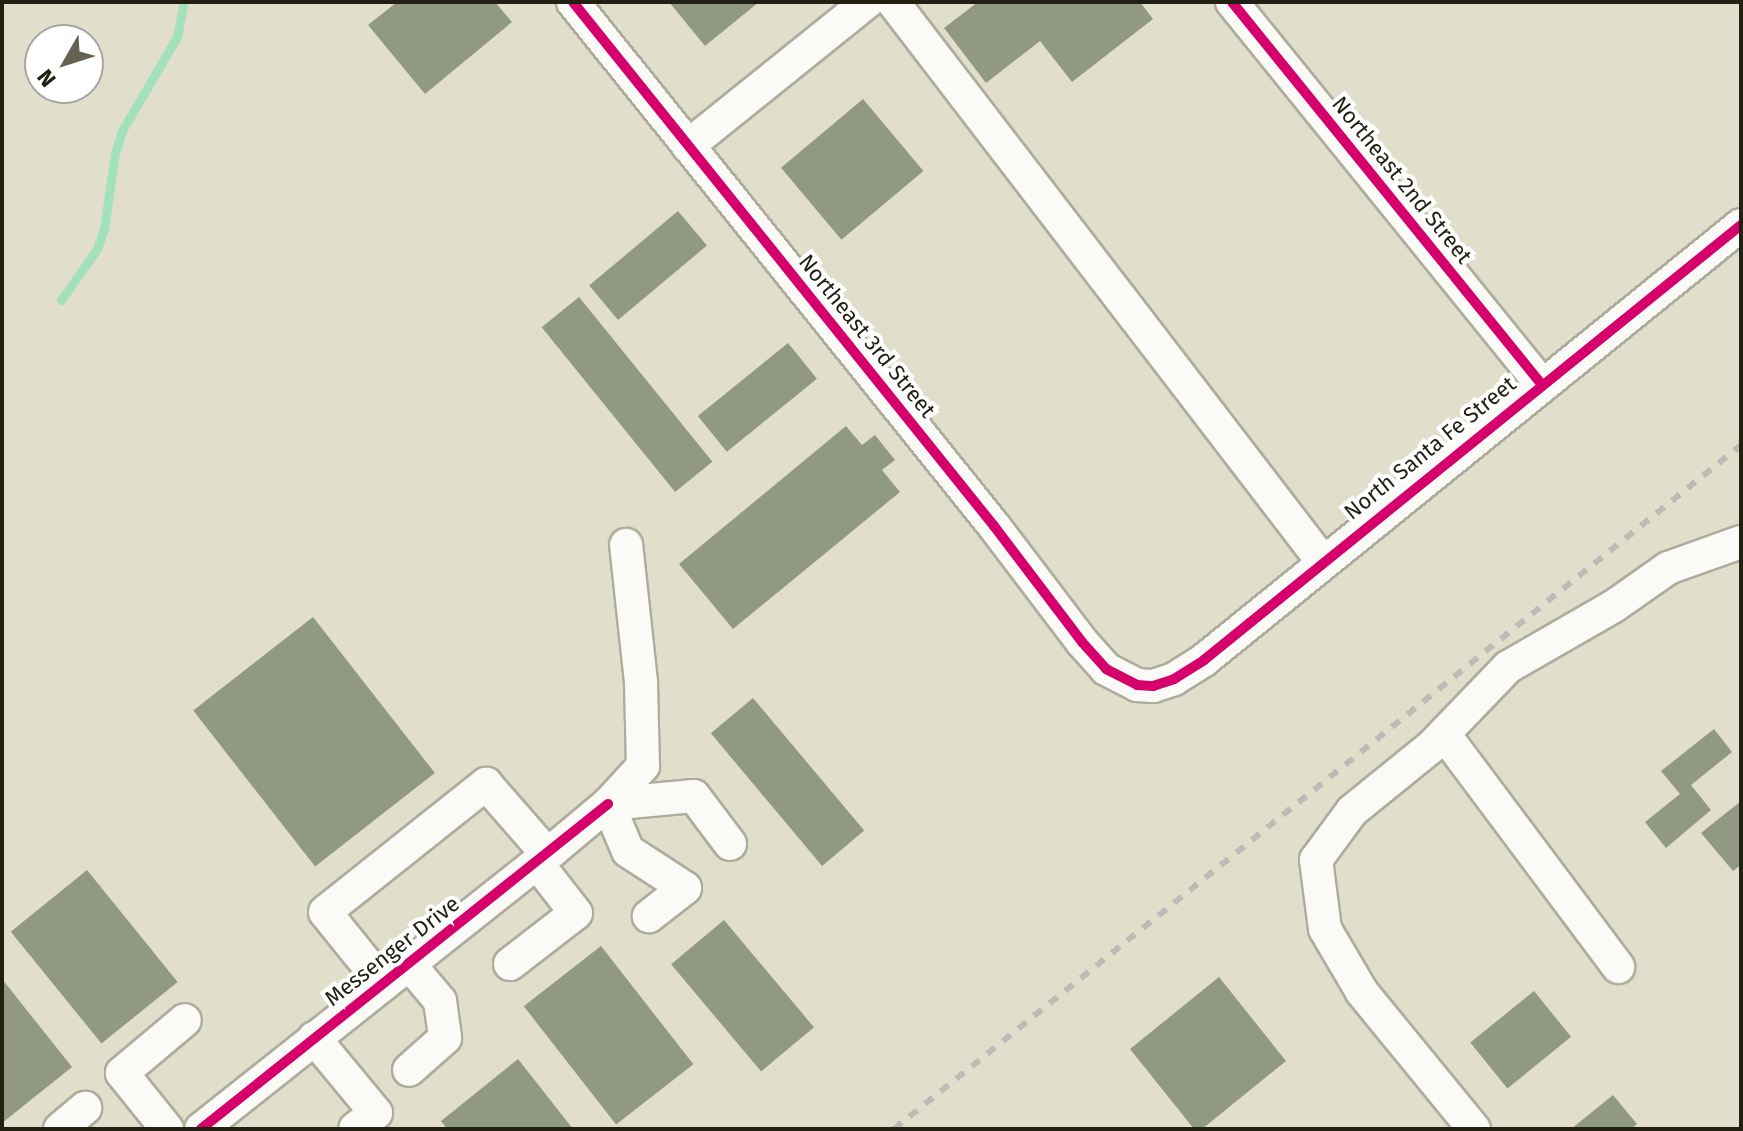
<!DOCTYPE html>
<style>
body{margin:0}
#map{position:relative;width:1743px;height:1131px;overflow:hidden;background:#e1dfcb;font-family:"Fira Sans",sans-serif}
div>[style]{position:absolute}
.stream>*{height:9px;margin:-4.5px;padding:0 4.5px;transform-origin:4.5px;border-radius:4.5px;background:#a3e1bd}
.building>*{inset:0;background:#929982;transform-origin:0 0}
.roads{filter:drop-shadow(2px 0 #aead9d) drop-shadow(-2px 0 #aead9d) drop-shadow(0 2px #aead9d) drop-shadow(0 -2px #aead9d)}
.minor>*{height:32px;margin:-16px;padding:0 16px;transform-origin:16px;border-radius:16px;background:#fafaf7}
.rail>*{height:6px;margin-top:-3px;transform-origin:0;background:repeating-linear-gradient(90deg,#bcbcb7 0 10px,transparent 0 20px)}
.cycleway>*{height:10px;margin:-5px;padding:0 5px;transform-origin:5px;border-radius:5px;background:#d6006c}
span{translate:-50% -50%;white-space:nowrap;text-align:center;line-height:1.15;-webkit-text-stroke:8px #fff;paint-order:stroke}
.street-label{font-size:22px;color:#212012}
.frame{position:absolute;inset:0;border:4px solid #212012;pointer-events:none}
.north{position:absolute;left:24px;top:24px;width:80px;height:80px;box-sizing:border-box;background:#fff;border:2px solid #a6a6a0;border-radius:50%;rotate:231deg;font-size:22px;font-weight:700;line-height:32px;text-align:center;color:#212012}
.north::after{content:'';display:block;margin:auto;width:28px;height:36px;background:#646353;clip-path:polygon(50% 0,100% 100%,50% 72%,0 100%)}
</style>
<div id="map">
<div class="stream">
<div style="left:61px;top:300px;width:62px;rotate:-54.8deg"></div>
<div style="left:97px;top:249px;width:21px;rotate:-71deg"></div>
<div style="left:104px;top:229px;width:77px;rotate:-81.8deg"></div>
<div style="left:115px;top:153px;width:25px;rotate:-72deg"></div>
<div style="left:123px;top:129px;width:107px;rotate:-59.6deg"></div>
<div style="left:177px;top:37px;width:36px;rotate:-79deg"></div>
</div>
<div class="building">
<div style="clip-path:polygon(397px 2px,495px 2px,512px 22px,425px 94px,368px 25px)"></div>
<div style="clip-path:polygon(669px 2px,759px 2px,705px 46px)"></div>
<div style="clip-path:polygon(978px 2px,1140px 2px,1153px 19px,1072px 82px,1040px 41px,986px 83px,944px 28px)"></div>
<div style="left:863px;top:99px;width:94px;height:107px;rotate:50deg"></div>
<div style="left:678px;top:211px;width:45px;height:116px;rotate:50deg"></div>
<div style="left:579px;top:297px;width:212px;height:48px;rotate:51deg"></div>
<div style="left:788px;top:343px;width:46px;height:116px;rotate:51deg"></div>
<div style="clip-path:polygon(846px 426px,862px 445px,875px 435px,895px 460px,882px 470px,900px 492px,733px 629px,679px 564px)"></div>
<div style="left:313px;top:617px;width:198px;height:152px;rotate:52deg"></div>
<div style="left:753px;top:698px;width:173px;height:55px;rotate:50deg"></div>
<div style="clip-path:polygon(1714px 729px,1732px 752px,1691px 785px,1711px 810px,1666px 848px,1645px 822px,1680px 794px,1661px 771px)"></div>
<div style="clip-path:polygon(1741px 801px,1741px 865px,1733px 871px,1701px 833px)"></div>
<div style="left:87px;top:870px;width:144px;height:98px;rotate:51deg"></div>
<div style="left:724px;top:920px;width:140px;height:69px;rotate:50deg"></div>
<div style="left:601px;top:946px;width:150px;height:98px;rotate:52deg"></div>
<div style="clip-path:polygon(1219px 977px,1286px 1061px,1202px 1129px,1194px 1129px,1130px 1049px)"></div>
<div style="clip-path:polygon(2px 979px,72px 1067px,2px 1123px)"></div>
<div style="left:1534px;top:991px;width:59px;height:82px;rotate:51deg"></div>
<div style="clip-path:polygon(518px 1059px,573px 1129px,447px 1129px,441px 1121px)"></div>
<div style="clip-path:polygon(1613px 1095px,1637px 1124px,1631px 1129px,1571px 1129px)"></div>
</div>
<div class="roads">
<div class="minor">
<div style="left:573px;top:2px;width:672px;rotate:51.22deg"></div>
<div style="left:994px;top:526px;width:146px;rotate:52.8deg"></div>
<div style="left:1082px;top:642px;width:36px;rotate:48deg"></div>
<div style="left:1106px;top:669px;width:35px;rotate:27deg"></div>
<div style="left:1137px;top:685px;width:16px;rotate:4deg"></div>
<div style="left:1153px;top:686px;width:22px;rotate:-18deg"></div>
<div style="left:1174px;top:679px;width:36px;rotate:-32deg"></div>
<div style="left:1204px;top:660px;width:691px;rotate:-39.01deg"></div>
<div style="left:893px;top:2px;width:706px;rotate:52.48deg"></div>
<div style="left:1232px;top:2px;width:491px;rotate:51deg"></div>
<div style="left:688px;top:146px;width:230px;rotate:-38.8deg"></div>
<div style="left:1444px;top:734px;width:291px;rotate:53.2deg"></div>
<div style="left:608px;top:804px;width:51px;rotate:66.9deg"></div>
<div style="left:628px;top:851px;width:68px;rotate:33deg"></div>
<div style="left:685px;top:888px;width:46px;rotate:142.1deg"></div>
<div style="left:608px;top:804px;width:86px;rotate:-5.3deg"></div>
<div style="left:694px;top:796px;width:60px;rotate:53.1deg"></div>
<div style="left:409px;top:964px;width:48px;rotate:50deg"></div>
<div style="left:440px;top:1001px;width:37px;rotate:82deg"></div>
<div style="left:445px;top:1038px;width:48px;rotate:138.4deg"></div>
<div style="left:510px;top:964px;width:83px;rotate:-37.7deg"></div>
<div style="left:576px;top:913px;width:63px;rotate:-128deg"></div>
<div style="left:383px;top:984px;width:92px;rotate:-128.9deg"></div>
<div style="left:325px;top:912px;width:206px;rotate:-38.5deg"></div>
<div style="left:486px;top:784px;width:93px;rotate:48.9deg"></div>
<div style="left:314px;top:1038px;width:97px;rotate:50.4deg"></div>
<div style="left:376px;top:1113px;width:26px;rotate:143deg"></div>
<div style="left:60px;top:1129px;width:33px;rotate:-40deg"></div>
<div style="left:167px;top:1129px;width:72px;rotate:-128.8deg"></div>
<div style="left:122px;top:1073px;width:82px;rotate:-40.1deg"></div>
<div style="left:201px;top:1129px;width:449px;rotate:-38.4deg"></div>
<div style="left:553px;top:850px;width:72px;rotate:-39.9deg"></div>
<div style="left:608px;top:804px;width:52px;rotate:-47.4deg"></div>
<div style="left:643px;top:766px;width:84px;rotate:-91.4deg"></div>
<div style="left:641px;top:682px;width:138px;rotate:-96.2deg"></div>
<div style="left:1474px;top:1129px;width:177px;rotate:-129.3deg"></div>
<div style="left:1362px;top:992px;width:73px;rotate:-120.4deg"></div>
<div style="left:1325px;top:929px;width:70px;rotate:-97.4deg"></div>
<div style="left:1316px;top:860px;width:61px;rotate:-53.7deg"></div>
<div style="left:1352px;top:811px;width:102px;rotate:-39deg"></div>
<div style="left:1431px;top:747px;width:111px;rotate:-46.1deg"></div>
<div style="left:1508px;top:667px;width:122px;rotate:-29.9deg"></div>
<div style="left:1614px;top:606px;width:66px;rotate:-35.1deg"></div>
<div style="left:1668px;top:568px;width:77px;rotate:-19.6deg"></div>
</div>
</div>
<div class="rail">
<div style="left:894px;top:1129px;width:1089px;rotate:-38.92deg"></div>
</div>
<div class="cycleway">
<div style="left:573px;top:2px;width:672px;rotate:51.22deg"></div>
<div style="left:994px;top:526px;width:146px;rotate:52.8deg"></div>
<div style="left:1082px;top:642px;width:36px;rotate:48deg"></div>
<div style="left:1106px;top:669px;width:35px;rotate:27deg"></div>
<div style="left:1137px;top:685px;width:16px;rotate:4deg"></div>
<div style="left:1153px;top:686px;width:22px;rotate:-18deg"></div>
<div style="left:1174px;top:679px;width:36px;rotate:-32deg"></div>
<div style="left:1204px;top:660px;width:691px;rotate:-39.01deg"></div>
<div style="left:1232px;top:2px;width:491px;rotate:51deg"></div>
<div style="left:201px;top:1129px;width:521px;rotate:-38.61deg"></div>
</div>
<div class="street-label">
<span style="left:1402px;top:180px;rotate:51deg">Northeast 2nd Street</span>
<span style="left:867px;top:336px;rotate:51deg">Northeast 3rd Street</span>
<span style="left:1430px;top:448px;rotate:-39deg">North Santa Fe Street</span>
<span style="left:392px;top:951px;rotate:-38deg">Messenger Drive</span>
</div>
<div class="frame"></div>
<div class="north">N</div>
</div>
